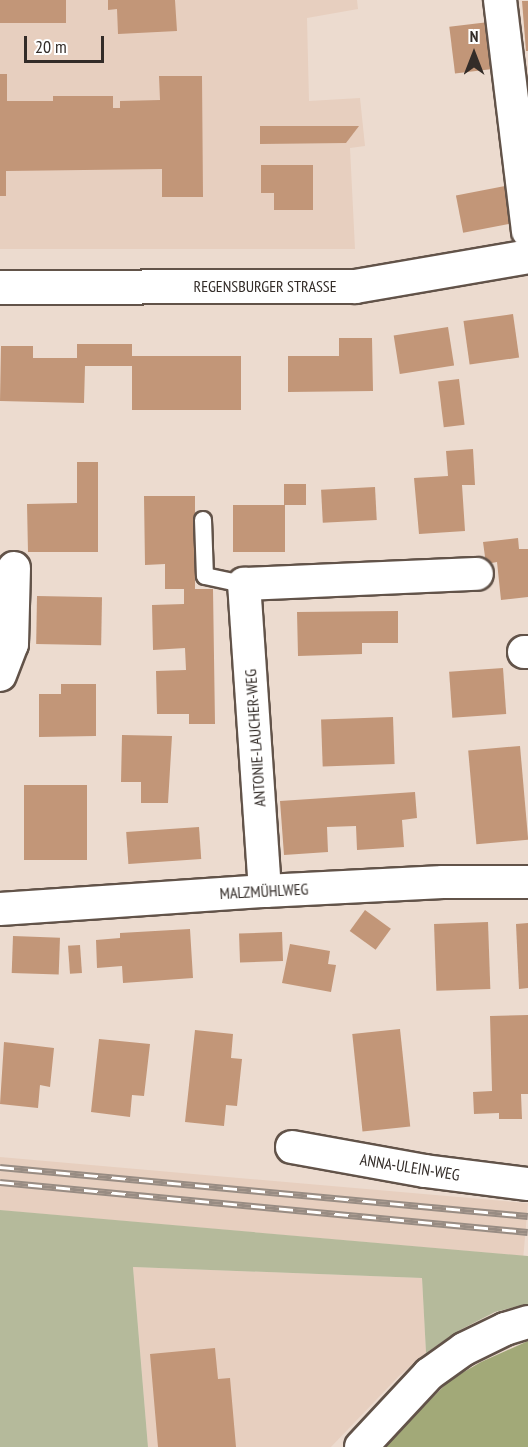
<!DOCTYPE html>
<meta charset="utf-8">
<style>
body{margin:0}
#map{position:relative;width:528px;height:1447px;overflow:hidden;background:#ecdbcf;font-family:"PT Sans Narrow",sans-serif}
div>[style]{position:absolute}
.built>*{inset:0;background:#e7cfbf;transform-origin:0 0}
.green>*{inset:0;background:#b5ba9b}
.forest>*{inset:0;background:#a2a978}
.building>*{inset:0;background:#c29678;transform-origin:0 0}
.roads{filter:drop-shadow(2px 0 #625349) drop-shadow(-2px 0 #625349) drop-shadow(0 2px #625349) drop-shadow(0 -2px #625349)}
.lane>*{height:16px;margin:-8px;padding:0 8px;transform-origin:8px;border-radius:8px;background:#fff}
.street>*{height:32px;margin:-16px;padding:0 16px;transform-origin:16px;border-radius:16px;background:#fff}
.secondary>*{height:33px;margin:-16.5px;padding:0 16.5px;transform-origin:16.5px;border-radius:16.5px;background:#fff}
.rail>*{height:7px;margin-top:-3.5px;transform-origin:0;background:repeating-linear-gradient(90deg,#fff 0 14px,#988c83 0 28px);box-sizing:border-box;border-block:2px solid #988c83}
span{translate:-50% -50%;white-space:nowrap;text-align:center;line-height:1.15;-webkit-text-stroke:4.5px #fff;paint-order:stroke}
.street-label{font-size:16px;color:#332c28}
.north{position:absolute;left:444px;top:24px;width:60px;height:60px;-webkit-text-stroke:4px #fff;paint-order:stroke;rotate:0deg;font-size:16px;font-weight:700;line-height:24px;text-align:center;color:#332c28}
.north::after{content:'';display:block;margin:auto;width:21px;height:27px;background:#332c28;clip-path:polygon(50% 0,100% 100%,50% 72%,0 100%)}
.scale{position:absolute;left:24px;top:36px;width:80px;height:27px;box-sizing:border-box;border:3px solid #332c28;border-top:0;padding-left:8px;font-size:18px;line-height:21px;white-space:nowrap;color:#332c28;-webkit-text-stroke:4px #fff;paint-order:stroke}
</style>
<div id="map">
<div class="built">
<div style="clip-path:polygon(0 0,357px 0,358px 9px,307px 18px,309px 101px,360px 98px,365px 146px,350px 148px,355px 249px,0 249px)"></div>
<div style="left:0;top:1157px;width:530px;height:53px;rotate:5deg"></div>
<div style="clip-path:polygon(133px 1267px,422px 1278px,426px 1353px,399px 1376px,331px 1447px,148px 1447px)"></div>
</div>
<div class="green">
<div style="clip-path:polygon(0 1210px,528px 1256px,528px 1304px,495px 1312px,458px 1331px,426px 1353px,422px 1278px,133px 1267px,148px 1447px,0 1447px)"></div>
</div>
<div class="forest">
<div style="clip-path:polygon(528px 1341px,528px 1447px,384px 1447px,450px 1380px,481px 1362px)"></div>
</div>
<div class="building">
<div style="left:0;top:0;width:66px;height:23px"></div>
<div style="clip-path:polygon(108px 0,175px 0,177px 31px,118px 34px,117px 9px,108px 10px)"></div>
<div style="clip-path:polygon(522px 1px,528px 1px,528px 51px,526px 51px)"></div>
<div style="left:489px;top:22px;width:47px;height:40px;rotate:83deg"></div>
<div style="clip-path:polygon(0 74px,7px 74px,7px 101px,53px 101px,53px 96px,113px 96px,113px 108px,120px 108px,120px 101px,160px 100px,159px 76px,202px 76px,203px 197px,162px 197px,162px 169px,6px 171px,6px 196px,0 196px)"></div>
<div style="clip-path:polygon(260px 126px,359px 126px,346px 143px,260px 144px)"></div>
<div style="clip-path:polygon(261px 165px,313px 165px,313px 210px,274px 210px,274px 193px,261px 193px)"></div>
<div style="left:505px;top:186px;width:38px;height:50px;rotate:79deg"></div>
<div style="left:513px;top:314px;width:44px;height:50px;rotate:82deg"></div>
<div style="left:448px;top:327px;width:39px;height:55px;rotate:81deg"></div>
<div style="clip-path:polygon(339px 338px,372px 338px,373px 391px,288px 392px,288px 356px,339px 356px)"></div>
<div style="clip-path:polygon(77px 344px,132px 344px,132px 356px,241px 356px,241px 410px,132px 410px,132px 366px,85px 366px,84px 403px,0 401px,1px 346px,33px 346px,33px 358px,77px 358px)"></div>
<div style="left:459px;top:379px;width:46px;height:21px;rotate:83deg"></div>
<div style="clip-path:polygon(473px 449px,475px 485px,462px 485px,465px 531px,419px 534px,414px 478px,448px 476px,446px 451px)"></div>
<div style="clip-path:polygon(77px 462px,98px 462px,98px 552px,28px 552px,27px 504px,77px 503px)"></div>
<div style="left:284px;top:484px;width:22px;height:21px"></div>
<div style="left:375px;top:487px;width:33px;height:54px;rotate:87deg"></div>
<div style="clip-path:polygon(144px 496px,195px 496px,195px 589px,213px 589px,215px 724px,189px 724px,189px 714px,157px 714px,156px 671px,186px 670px,185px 648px,153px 650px,152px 605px,184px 604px,184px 589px,165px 589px,165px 564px,145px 565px)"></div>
<div style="left:233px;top:505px;width:52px;height:47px"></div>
<div style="clip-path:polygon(518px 538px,519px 549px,528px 549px,528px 597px,501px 600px,497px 562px,486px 564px,483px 542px)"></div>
<div style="left:37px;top:596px;width:65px;height:48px;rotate:1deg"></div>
<div style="clip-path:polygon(398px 611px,398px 643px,362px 643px,362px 654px,298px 656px,297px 612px)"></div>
<div style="left:503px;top:668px;width:46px;height:54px;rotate:86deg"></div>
<div style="clip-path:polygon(61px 684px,96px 684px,96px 736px,39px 737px,39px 694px,61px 694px)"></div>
<div style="left:393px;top:717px;width:47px;height:72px;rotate:88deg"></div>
<div style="clip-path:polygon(122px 735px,172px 736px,168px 803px,141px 803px,141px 782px,121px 782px)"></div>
<div style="left:520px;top:746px;width:94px;height:52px;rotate:85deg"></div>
<div style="left:24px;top:785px;width:63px;height:75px"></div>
<div style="clip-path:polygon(415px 792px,417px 818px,402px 820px,404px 847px,357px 850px,356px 826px,327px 827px,328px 852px,284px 855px,280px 801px)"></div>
<div style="left:199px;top:827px;width:32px;height:73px;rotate:86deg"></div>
<div style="left:365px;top:910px;width:32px;height:26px;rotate:36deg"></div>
<div style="left:488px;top:922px;width:67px;height:54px;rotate:88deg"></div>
<div style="clip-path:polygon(528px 923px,528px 988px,519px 989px,516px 924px)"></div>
<div style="clip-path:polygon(190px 929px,193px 978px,123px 983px,122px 966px,97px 968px,96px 940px,120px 938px,120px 933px)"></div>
<div style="left:282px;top:932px;width:29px;height:43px;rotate:88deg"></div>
<div style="left:13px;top:936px;width:47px;height:37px;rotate:2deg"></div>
<div style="clip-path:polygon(290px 944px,330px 951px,328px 964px,336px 965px,331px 992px,282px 983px)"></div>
<div style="left:80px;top:945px;width:28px;height:12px;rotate:86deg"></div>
<div style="clip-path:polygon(528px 1015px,528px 1094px,521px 1094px,522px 1119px,499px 1119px,499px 1113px,474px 1114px,473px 1092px,492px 1091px,490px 1016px)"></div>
<div style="left:400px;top:1029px;width:98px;height:48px;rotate:84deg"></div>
<div style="clip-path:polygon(195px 1030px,233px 1034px,231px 1058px,242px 1059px,237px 1106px,226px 1105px,224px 1126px,185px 1122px)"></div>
<div style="clip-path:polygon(99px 1039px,150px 1044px,144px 1096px,132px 1095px,130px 1117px,91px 1112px)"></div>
<div style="clip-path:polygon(4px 1042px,54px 1048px,50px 1087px,40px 1085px,38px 1108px,0 1104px)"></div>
<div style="clip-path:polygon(215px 1348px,218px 1379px,230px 1378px,236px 1447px,158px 1447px,150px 1354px)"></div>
</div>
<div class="roads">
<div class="lane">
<div style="left:203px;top:520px;width:56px;rotate:88deg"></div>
<div style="left:205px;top:576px;width:40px;rotate:12deg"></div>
</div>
<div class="street">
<div style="left:500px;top:0;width:233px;rotate:83.1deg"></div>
<div style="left:524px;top:652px;width:4px"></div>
<div style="left:0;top:675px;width:33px;rotate:-69deg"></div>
<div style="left:12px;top:644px;width:76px;rotate:-88.5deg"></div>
<div style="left:265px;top:891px;width:308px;rotate:-93.9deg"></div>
<div style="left:244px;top:584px;width:233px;rotate:-2.5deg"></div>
<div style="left:0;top:909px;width:266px;rotate:-3.9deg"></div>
<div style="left:265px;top:891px;width:178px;rotate:-2.9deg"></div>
<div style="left:443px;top:882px;width:85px"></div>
<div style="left:292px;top:1147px;width:135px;rotate:10.2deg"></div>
<div style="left:425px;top:1171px;width:104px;rotate:7.2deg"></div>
<div style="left:361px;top:1447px;width:100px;rotate:-47deg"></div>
<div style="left:429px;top:1374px;width:43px;rotate:-35.5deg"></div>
<div style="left:464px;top:1349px;width:46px;rotate:-26deg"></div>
<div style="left:505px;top:1329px;width:24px;rotate:-17deg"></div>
</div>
<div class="secondary">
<div style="left:0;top:287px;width:355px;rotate:-0.2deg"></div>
<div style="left:355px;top:286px;width:176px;rotate:-9.8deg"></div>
</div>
</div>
<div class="rail">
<div style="left:0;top:1167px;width:530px;rotate:5.3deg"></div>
<div style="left:0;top:1182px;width:530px;rotate:5.41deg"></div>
</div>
<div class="street-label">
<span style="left:265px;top:286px">REGENSBURGER STRASSE</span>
<span style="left:255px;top:738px;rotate:-94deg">ANTONIE-LAUCHER-WEG</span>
<span style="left:264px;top:891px;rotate:-3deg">MALZMÜHLWEG</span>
<span style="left:410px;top:1167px;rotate:9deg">ANNA-ULEIN-WEG</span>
</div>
<div class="north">N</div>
<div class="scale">20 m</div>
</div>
